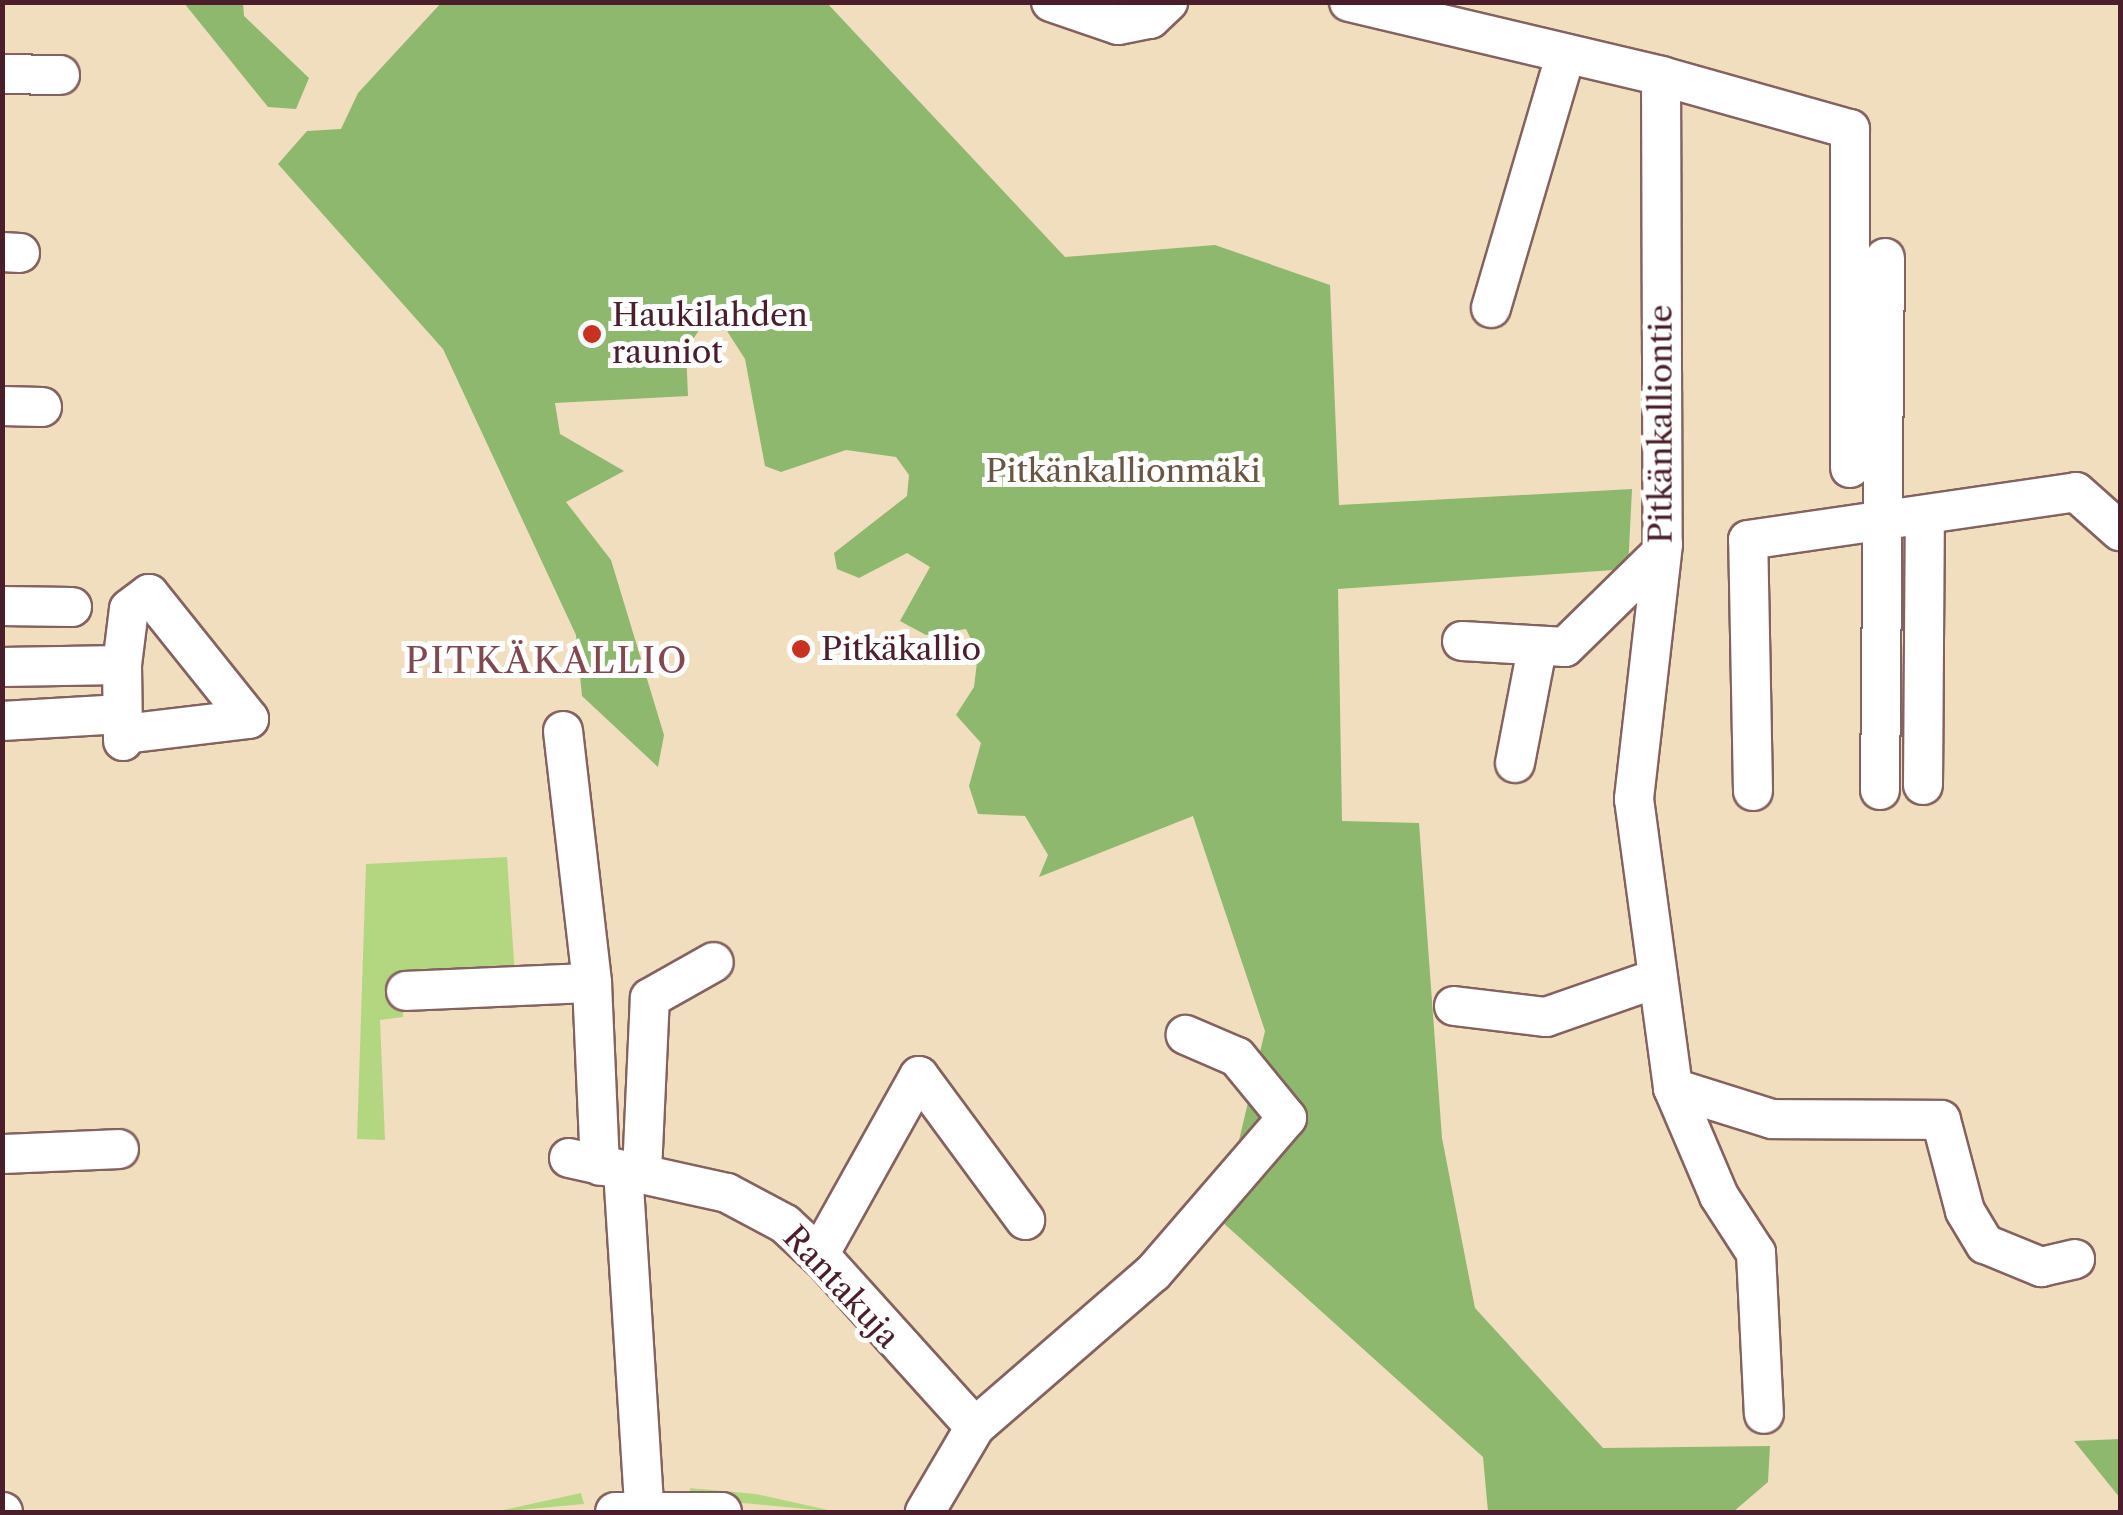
<!DOCTYPE html>
<meta charset="utf-8">
<style>
body{margin:0}
#map{position:relative;width:2123px;height:1515px;overflow:hidden;background:#f1debf;font-family:"Libre Caslon Text",serif}
div>[style]{position:absolute}
.green>*{inset:0;background:#b3d780}
.forest>*{inset:0;background:#8eb86e}
.roads{filter:drop-shadow(2px 0 #84625f) drop-shadow(-2px 0 #84625f) drop-shadow(0 2px #84625f) drop-shadow(0 -2px #84625f)}
.minor>*{height:38px;margin:-19px;padding:0 19px;transform-origin:19px;border-radius:19px;background:#fff}
.dots>*{width:28px;height:28px;translate:-50% -50%;box-sizing:border-box;border:5px solid #fff;border-radius:50%}
span{translate:-50% -50%;white-space:nowrap;text-align:center;line-height:1.15;-webkit-text-stroke:10px #fff;paint-order:stroke}
.poi-label{font-size:32px;color:#4a1f2b}
.left{translate:0 -50%;text-align:left}
.street-label{font-size:32px;color:#4a1f2b}
.park-label{font-size:32px;color:#6a5644}
.neighbourhood-label{font-size:35px;color:#80494f;letter-spacing:2.5px}
.frame{position:absolute;inset:0;border:5px solid #4a1f2b;pointer-events:none}
</style>
<div id="map">
<div class="green">
<div style="clip-path:polygon(507px 857px,515px 976px,403px 984px,403px 1017px,380px 1020px,385px 1140px,357px 1139px,366px 864px)"></div>
<div style="clip-path:polygon(690px 1488px,756px 1494px,837px 1512px,690px 1498px)"></div>
<div style="clip-path:polygon(581px 1493px,584px 1504px,496px 1512px,508px 1509px)"></div>
</div>
<div class="forest">
<div style="clip-path:polygon(184px 3px,243px 3px,244px 16px,309px 78px,296px 109px,268px 107px)"></div>
<div style="clip-path:polygon(441px 3px,827px 3px,1065px 257px,1215px 245px,1330px 285px,1339px 505px,1632px 489px,1628px 569px,1338px 589px,1342px 821px,1419px 823px,1442px 1138px,1475px 1308px,1603px 1448px,1770px 1446px,1768px 1482px,1733px 1512px,1488px 1512px,1483px 1457px,1220px 1220px,1265px 1031px,1193px 816px,1039px 877px,1048px 855px,1025px 816px,978px 814px,969px 786px,981px 743px,956px 715px,974px 687px,978px 654px,966px 629px,926px 635px,900px 621px,930px 567px,907px 553px,859px 578px,837px 569px,834px 553px,907px 496px,909px 475px,896px 457px,846px 450px,781px 472px,765px 466px,745px 359px,727px 331px,701px 327px,686px 350px,688px 396px,555px 403px,560px 434px,624px 471px,566px 502px,611px 560px,664px 735px,658px 767px,582px 696px,576px 635px,443px 349px,278px 164px,307px 131px,341px 129px,358px 93px)"></div>
<div style="clip-path:polygon(2120px 1439px,2120px 1498px,2074px 1441px)"></div>
</div>
<div class="roads">
<div class="minor">
<div style="left:1051px;top:2px;width:71px;rotate:18.9deg"></div>
<div style="left:1118px;top:25px;width:33px;rotate:-11deg"></div>
<div style="left:1150px;top:19px;width:25px;rotate:-43deg"></div>
<div style="left:1349px;top:2px;width:321px;rotate:13.3deg"></div>
<div style="left:1661px;top:76px;width:468px;rotate:89.8deg"></div>
<div style="left:1663px;top:544px;width:257px;rotate:96.5deg"></div>
<div style="left:1634px;top:799px;width:292px;rotate:82.3deg"></div>
<div style="left:1673px;top:1088px;width:117px;rotate:66.9deg"></div>
<div style="left:1719px;top:1196px;width:68px;rotate:57deg"></div>
<div style="left:1756px;top:1253px;width:161px;rotate:87.2deg"></div>
<div style="left:2px;top:74px;width:58px;rotate:1deg"></div>
<div style="left:1661px;top:76px;width:196px;rotate:15.7deg"></div>
<div style="left:1850px;top:129px;width:339px;rotate:90deg"></div>
<div style="left:2px;top:252px;width:18px;rotate:3deg"></div>
<div style="left:1491px;top:308px;width:263px;rotate:-73.6deg"></div>
<div style="left:2px;top:406px;width:40px;rotate:1.4deg"></div>
<div style="left:2px;top:606px;width:70px;rotate:0.8deg"></div>
<div style="left:1462px;top:641px;width:103px;rotate:3.3deg"></div>
<div style="left:1565px;top:647px;width:134px;rotate:-44.4deg"></div>
<div style="left:122px;top:665px;width:56px;rotate:-82.9deg"></div>
<div style="left:129px;top:609px;width:25px;rotate:-37deg"></div>
<div style="left:149px;top:594px;width:160px;rotate:51.3deg"></div>
<div style="left:249px;top:719px;width:127px;rotate:173.2deg"></div>
<div style="left:2px;top:667px;width:120px;rotate:-1deg"></div>
<div style="left:122px;top:665px;width:76px;rotate:89.2deg"></div>
<div style="left:2px;top:721px;width:120px;rotate:-3.3deg"></div>
<div style="left:563px;top:731px;width:254px;rotate:83.4deg"></div>
<div style="left:592px;top:983px;width:183px;rotate:87.5deg"></div>
<div style="left:1515px;top:763px;width:116px;rotate:-79.1deg"></div>
<div style="left:1923px;top:785px;width:268px;rotate:-89.6deg"></div>
<div style="left:1880px;top:790px;width:532px;rotate:-89.46deg"></div>
<div style="left:1753px;top:791px;width:251px;rotate:-91.1deg"></div>
<div style="left:1748px;top:540px;width:331px;rotate:-8.3deg"></div>
<div style="left:2076px;top:492px;width:59px;rotate:41.6deg"></div>
<div style="left:406px;top:991px;width:186px;rotate:-2.5deg"></div>
<div style="left:1454px;top:1006px;width:93px;rotate:6.8deg"></div>
<div style="left:1546px;top:1017px;width:112px;rotate:-19.2deg"></div>
<div style="left:1673px;top:1088px;width:104px;rotate:17.4deg"></div>
<div style="left:1772px;top:1119px;width:169px;rotate:0.3deg"></div>
<div style="left:1941px;top:1120px;width:94px;rotate:75.2deg"></div>
<div style="left:1965px;top:1211px;width:39px;rotate:59deg"></div>
<div style="left:1985px;top:1244px;width:61px;rotate:22.3deg"></div>
<div style="left:2041px;top:1267px;width:35px;rotate:-13deg"></div>
<div style="left:2px;top:1154px;width:117px;rotate:-2.4deg"></div>
<div style="left:569px;top:1158px;width:162px;rotate:12.5deg"></div>
<div style="left:727px;top:1193px;width:66px;rotate:28.1deg"></div>
<div style="left:785px;top:1224px;width:53px;rotate:42.7deg"></div>
<div style="left:824px;top:1260px;width:225px;rotate:47.9deg"></div>
<div style="left:975px;top:1427px;width:99px;rotate:120.5deg"></div>
<div style="left:623px;top:1170px;width:338px;rotate:86.4deg"></div>
<div style="left:642px;top:1172px;width:174px;rotate:-87.4deg"></div>
<div style="left:650px;top:998px;width:73px;rotate:-29.4deg"></div>
<div style="left:819px;top:1255px;width:205px;rotate:-60.8deg"></div>
<div style="left:919px;top:1076px;width:179px;rotate:53.6deg"></div>
<div style="left:975px;top:1427px;width:235px;rotate:-40.9deg"></div>
<div style="left:1153px;top:1273px;width:205px;rotate:-49.2deg"></div>
<div style="left:1287px;top:1118px;width:79px;rotate:-129.3deg"></div>
<div style="left:1237px;top:1057px;width:56px;rotate:-156.7deg"></div>
<div style="left:2px;top:1512px;width:1px"></div>
<div style="left:615px;top:1512px;width:107px"></div>
</div>
</div>
<div class="dots">
<div style="left:592px;top:334px;background:#c8321e"></div>
<div style="left:801px;top:649px;background:#c8321e"></div>
</div>
<div class="poi-label">
<span class="left" style="left:612px;top:334px">Haukilahden<br>rauniot</span>
<span class="left" style="left:821px;top:649px">Pitkäkallio</span>
</div>
<div class="street-label">
<span style="left:1661px;top:424px;rotate:-90deg">Pitkänkalliontie</span>
<span style="left:841px;top:1287px;rotate:47deg">Rantakuja</span>
</div>
<div class="park-label">
<span style="left:1123px;top:471px">Pitkänkallionmäki</span>
</div>
<div class="neighbourhood-label">
<span style="left:547px;top:661px">PITKÄKALLIO</span>
</div>
<div class="frame"></div>
</div>
